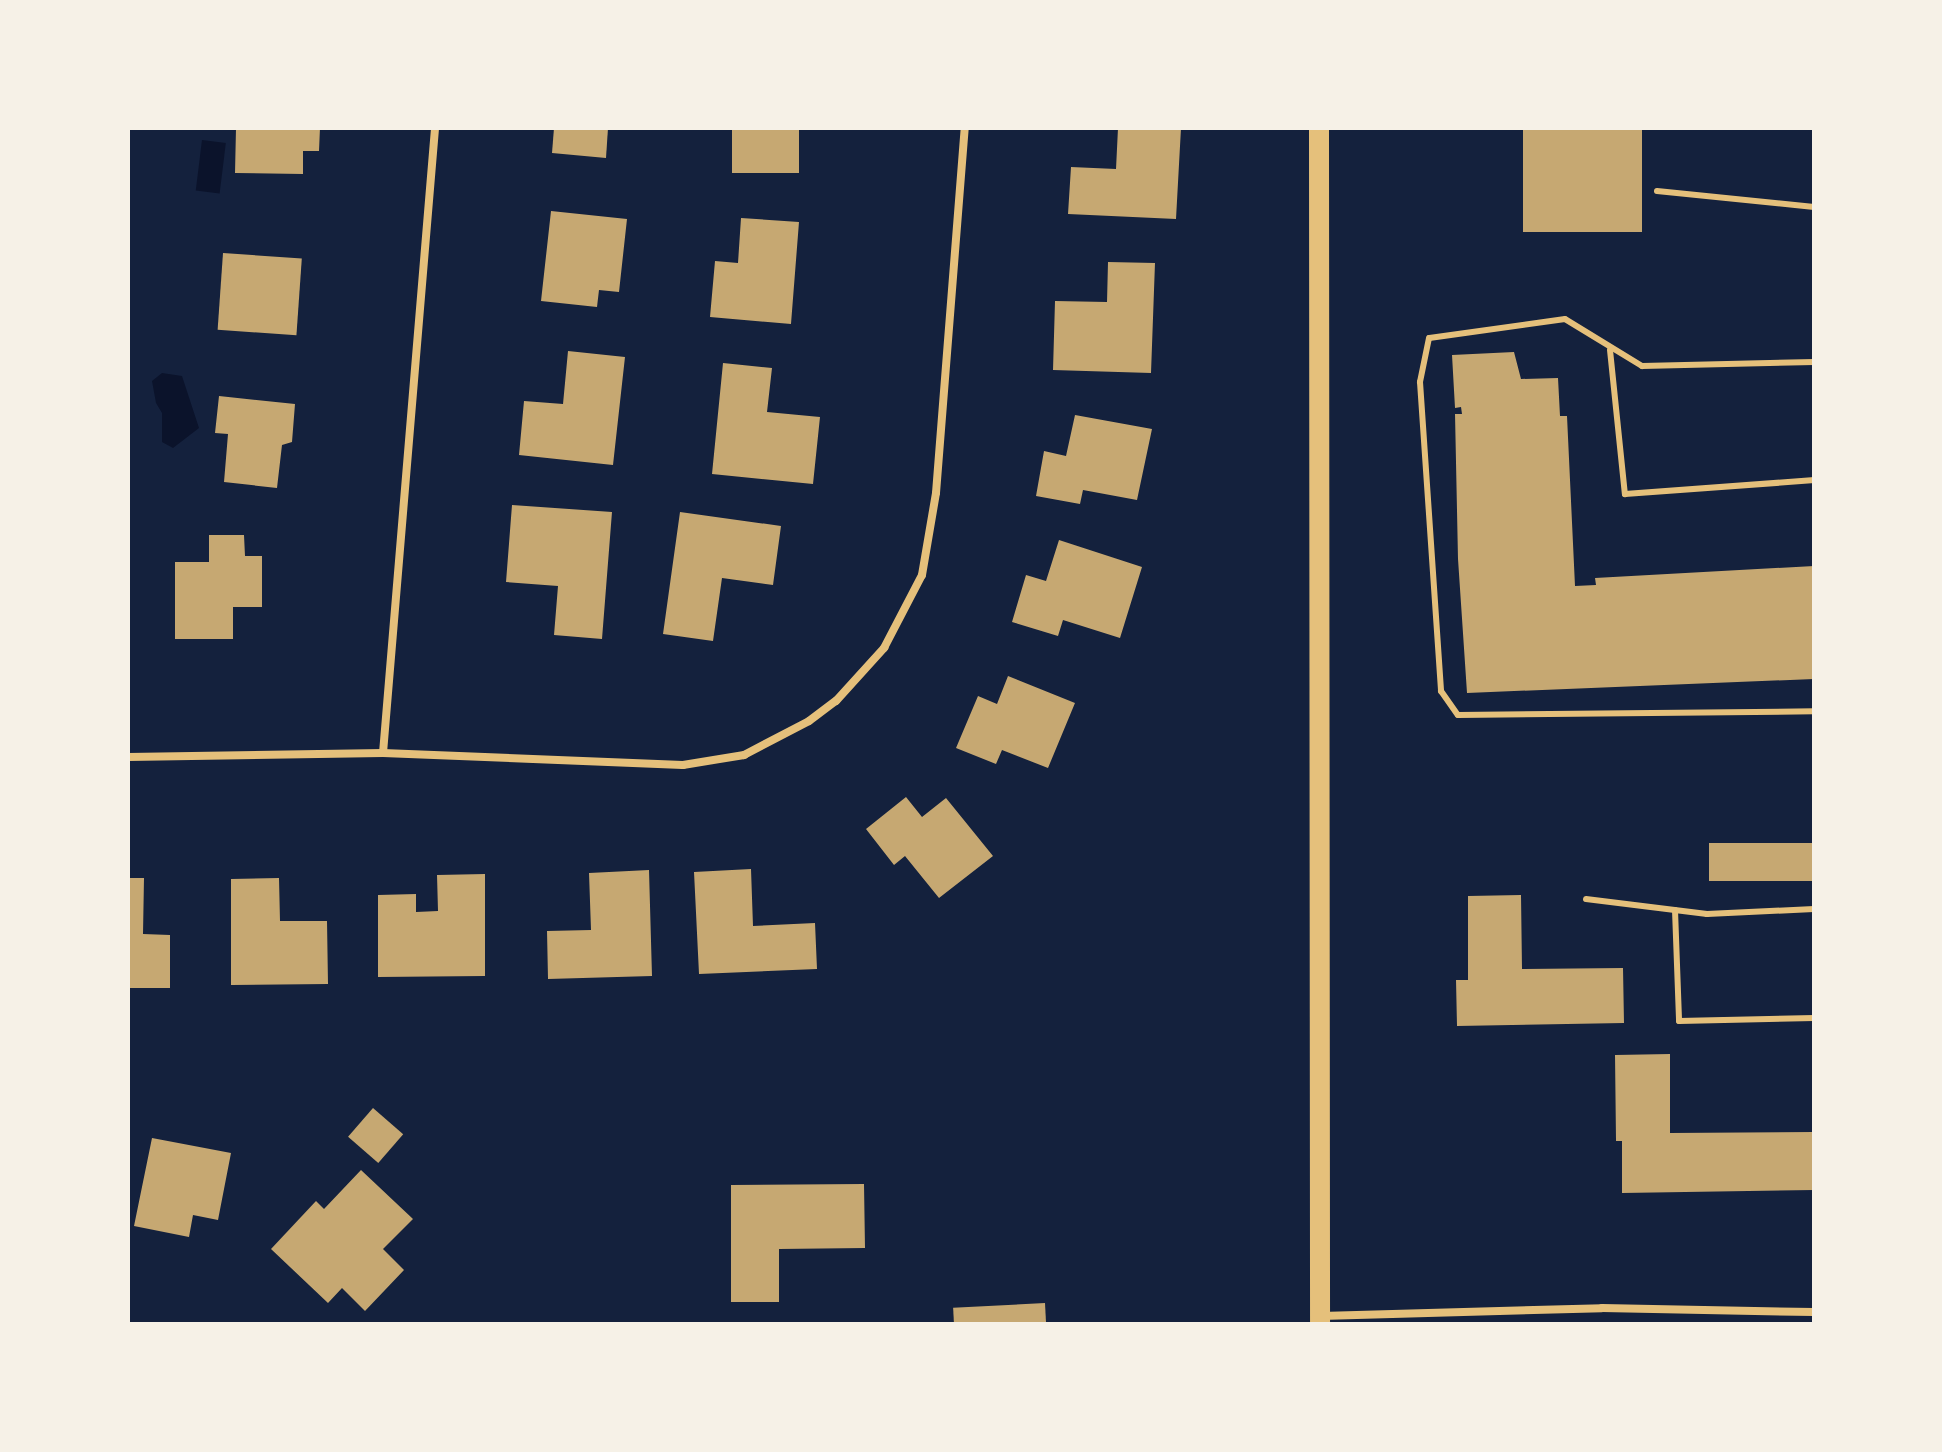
<!DOCTYPE html>
<style>
body{margin:0}
#map{position:relative;width:1942px;height:1452px;overflow:hidden;background:#14213d;font-family:Lora,serif}
div>[style]{position:absolute}
.water>*{inset:0;background:#0b132b;transform-origin:0 0}
.building>*{inset:0;background:#c6a872;transform-origin:0 0}
.service>*{height:6px;margin:-3px;padding:0 3px;transform-origin:3px;border-radius:3px;background:#e5c07b}
.minor>*{height:8px;margin:-4px;padding:0 4px;transform-origin:4px;border-radius:4px;background:#e5c07b}
.primary>*{height:20px;margin:-10px;padding:0 10px;transform-origin:10px;border-radius:10px;background:#e5c07b}
span{translate:-50% -50%;white-space:nowrap;text-align:center;line-height:1.15;-webkit-text-stroke:8px #f6f1e7;paint-order:stroke}
.frame{position:absolute;inset:0;border:130px solid #f6f1e7;pointer-events:none}
</style>
<div id="map">
<div class="water">
<div style="left:202px;top:140px;width:24px;height:51px;rotate:7deg"></div>
<div style="clip-path:polygon(162px 373px,182px 376px,199px 428px,173px 448px,162px 442px,162px 413px,156px 403px,152px 381px)"></div>
</div>
<div class="building">
<div style="clip-path:polygon(236px 128px,320px 128px,319px 151px,303px 151px,303px 174px,235px 173px)"></div>
<div style="clip-path:polygon(554px 128px,608px 128px,606px 158px,552px 153px)"></div>
<div style="left:732px;top:128px;width:67px;height:45px"></div>
<div style="clip-path:polygon(1118px 128px,1181px 128px,1176px 219px,1068px 214px,1071px 167px,1116px 169px)"></div>
<div style="left:1523px;top:128px;width:119px;height:104px"></div>
<div style="clip-path:polygon(551px 211px,627px 219px,619px 292px,599px 290px,597px 307px,541px 301px)"></div>
<div style="clip-path:polygon(741px 218px,799px 222px,791px 324px,710px 317px,715px 261px,738px 263px)"></div>
<div style="left:223px;top:253px;width:79px;height:77px;rotate:4deg"></div>
<div style="clip-path:polygon(1108px 262px,1155px 263px,1151px 373px,1053px 370px,1055px 301px,1107px 302px)"></div>
<div style="clip-path:polygon(568px 351px,625px 357px,613px 465px,519px 455px,524px 401px,563px 404px)"></div>
<div style="clip-path:polygon(1514px 352px,1521px 379px,1558px 378px,1560px 416px,1567px 416px,1575px 586px,1596px 585px,1595px 578px,1814px 566px,1814px 679px,1467px 693px,1458px 559px,1455px 414px,1462px 414px,1461px 407px,1455px 408px,1452px 355px)"></div>
<div style="clip-path:polygon(723px 363px,772px 368px,767px 412px,820px 417px,813px 484px,712px 474px)"></div>
<div style="clip-path:polygon(219px 396px,295px 404px,292px 442px,282px 445px,277px 488px,224px 482px,228px 434px,215px 433px)"></div>
<div style="clip-path:polygon(1075px 415px,1152px 429px,1137px 500px,1083px 490px,1080px 504px,1036px 496px,1044px 451px,1066px 456px)"></div>
<div style="clip-path:polygon(512px 505px,612px 512px,602px 639px,554px 635px,558px 586px,506px 582px)"></div>
<div style="clip-path:polygon(680px 512px,781px 526px,773px 585px,722px 578px,713px 641px,663px 634px)"></div>
<div style="clip-path:polygon(209px 535px,244px 535px,245px 556px,262px 556px,262px 607px,233px 607px,233px 639px,175px 639px,175px 562px,209px 562px)"></div>
<div style="clip-path:polygon(1059px 540px,1142px 567px,1120px 638px,1063px 620px,1058px 636px,1012px 622px,1026px 575px,1046px 581px)"></div>
<div style="clip-path:polygon(1008px 676px,1075px 703px,1048px 768px,1002px 750px,996px 764px,956px 748px,978px 696px,997px 704px)"></div>
<div style="clip-path:polygon(906px 797px,922px 817px,946px 798px,993px 856px,939px 898px,905px 856px,894px 865px,866px 829px)"></div>
<div style="left:1814px;top:843px;width:38px;height:105px;rotate:90deg"></div>
<div style="clip-path:polygon(751px 869px,753px 926px,815px 923px,817px 969px,699px 974px,694px 872px)"></div>
<div style="clip-path:polygon(649px 870px,652px 976px,548px 979px,547px 931px,591px 930px,589px 873px)"></div>
<div style="clip-path:polygon(485px 874px,485px 976px,378px 977px,378px 895px,416px 894px,416px 912px,438px 911px,437px 875px)"></div>
<div style="clip-path:polygon(128px 878px,144px 878px,143px 934px,170px 935px,170px 988px,128px 988px)"></div>
<div style="clip-path:polygon(279px 878px,280px 921px,327px 921px,328px 984px,231px 985px,231px 879px)"></div>
<div style="clip-path:polygon(1521px 895px,1522px 969px,1623px 968px,1624px 1023px,1457px 1026px,1456px 980px,1468px 980px,1468px 896px)"></div>
<div style="clip-path:polygon(1670px 1054px,1670px 1133px,1814px 1132px,1814px 1190px,1622px 1193px,1622px 1141px,1616px 1141px,1615px 1055px)"></div>
<div style="left:373px;top:1108px;width:40px;height:38px;rotate:41deg"></div>
<div style="clip-path:polygon(152px 1138px,231px 1153px,218px 1220px,193px 1215px,189px 1237px,134px 1226px)"></div>
<div style="clip-path:polygon(361px 1170px,413px 1219px,383px 1249px,404px 1270px,365px 1311px,342px 1288px,328px 1303px,271px 1249px,316px 1201px,324px 1209px)"></div>
<div style="clip-path:polygon(864px 1184px,865px 1248px,779px 1249px,779px 1302px,731px 1302px,731px 1185px)"></div>
<div style="left:1045px;top:1303px;width:21px;height:92px;rotate:87deg"></div>
</div>
<div class="service">
<div style="left:1657px;top:191px;width:158px;rotate:5.8deg"></div>
<div style="left:1610px;top:350px;width:145px;rotate:84.1deg"></div>
<div style="left:1625px;top:494px;width:190px;rotate:-4.2deg"></div>
<div style="left:1814px;top:362px;width:172px;rotate:178.7deg"></div>
<div style="left:1642px;top:366px;width:90px;rotate:-148.6deg"></div>
<div style="left:1565px;top:319px;width:137px;rotate:172deg"></div>
<div style="left:1429px;top:338px;width:45px;rotate:101.6deg"></div>
<div style="left:1420px;top:382px;width:310px;rotate:86.1deg"></div>
<div style="left:1441px;top:691px;width:29px;rotate:55deg"></div>
<div style="left:1458px;top:715px;width:356px;rotate:-0.6deg"></div>
<div style="left:1586px;top:899px;width:122px;rotate:7.1deg"></div>
<div style="left:1707px;top:914px;width:107px;rotate:-2.7deg"></div>
<div style="left:1675px;top:910px;width:111px;rotate:87.9deg"></div>
<div style="left:1679px;top:1021px;width:135px;rotate:-1.3deg"></div>
</div>
<div class="minor">
<div style="left:383px;top:753px;width:627px;rotate:-85.24deg"></div>
<div style="left:128px;top:757px;width:255px;rotate:-0.9deg"></div>
<div style="left:383px;top:753px;width:300px;rotate:2.3deg"></div>
<div style="left:683px;top:765px;width:62px;rotate:-9.3deg"></div>
<div style="left:744px;top:755px;width:73px;rotate:-27.6deg"></div>
<div style="left:809px;top:721px;width:34px;rotate:-37deg"></div>
<div style="left:836px;top:701px;width:72px;rotate:-47.8deg"></div>
<div style="left:884px;top:648px;width:82px;rotate:-62.5deg"></div>
<div style="left:922px;top:575px;width:83px;rotate:-80.3deg"></div>
<div style="left:936px;top:493px;width:366px;rotate:-85.5deg"></div>
<div style="left:1321px;top:1316px;width:281px;rotate:-1.6deg"></div>
<div style="left:1602px;top:1308px;width:212px;rotate:1.1deg"></div>
</div>
<div class="primary">
<div style="left:1319px;top:128px;width:1196px;rotate:89.95deg"></div>
</div>
<div class="frame"></div>
</div>
